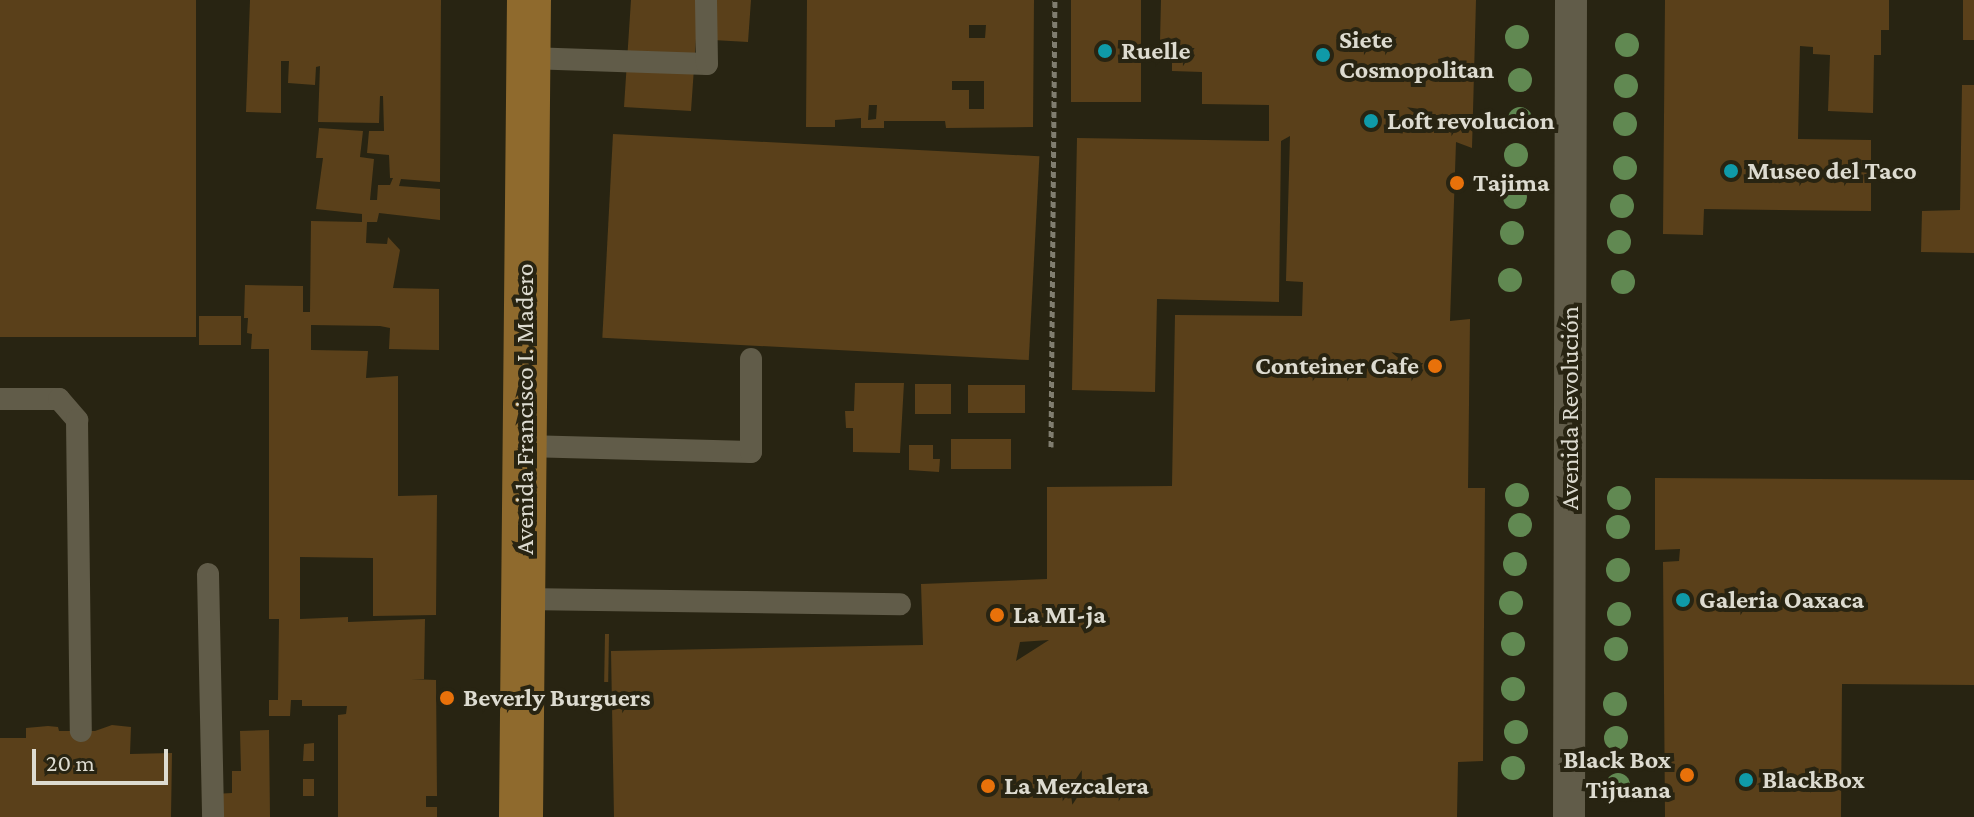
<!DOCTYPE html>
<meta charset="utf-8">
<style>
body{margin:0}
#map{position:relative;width:1974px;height:817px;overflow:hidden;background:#282412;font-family:"Crimson Pro",serif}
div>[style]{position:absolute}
.building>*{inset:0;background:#5a401a;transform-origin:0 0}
.path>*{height:5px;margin-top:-2.5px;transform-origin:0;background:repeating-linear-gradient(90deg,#807d6f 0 6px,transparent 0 10px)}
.service>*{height:22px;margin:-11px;padding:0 11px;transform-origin:11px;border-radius:11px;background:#615c49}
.pedestrian>*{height:32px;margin:-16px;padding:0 16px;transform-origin:16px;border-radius:16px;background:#615c49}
.primary>*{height:44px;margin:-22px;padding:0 22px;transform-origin:22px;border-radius:22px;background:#8f6a2d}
.trees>*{width:24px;height:24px;margin:-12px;border-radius:50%;background:#618952}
.dots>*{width:22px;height:22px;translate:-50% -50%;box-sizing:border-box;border:4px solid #282412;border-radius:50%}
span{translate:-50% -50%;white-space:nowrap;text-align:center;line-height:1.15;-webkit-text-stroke:8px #282412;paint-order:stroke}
.poi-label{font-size:26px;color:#dddbd0;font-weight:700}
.left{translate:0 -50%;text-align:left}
.right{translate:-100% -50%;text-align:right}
.street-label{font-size:26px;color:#dddbd0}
.scale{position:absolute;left:32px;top:749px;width:136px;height:36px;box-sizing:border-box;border:4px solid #dddbd0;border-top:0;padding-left:10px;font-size:24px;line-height:28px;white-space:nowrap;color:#dddbd0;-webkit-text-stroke:6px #282412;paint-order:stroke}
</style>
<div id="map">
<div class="building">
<div style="left:0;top:0;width:196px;height:337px"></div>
<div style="clip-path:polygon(250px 0,441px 0,440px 182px,401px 179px,399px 186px,440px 189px,440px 220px,379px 213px,377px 222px,367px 222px,366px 243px,387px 244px,388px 237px,400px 250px,393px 288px,439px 289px,439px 350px,389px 349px,390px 328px,380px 326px,311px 325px,311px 350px,368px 351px,366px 378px,398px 376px,398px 496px,437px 495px,436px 615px,373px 616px,373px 558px,300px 557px,300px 619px,348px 617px,348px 622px,425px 619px,424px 679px,411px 679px,436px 680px,437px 796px,426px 796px,426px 807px,437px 807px,437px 817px,338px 817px,338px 715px,346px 714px,347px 706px,302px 706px,302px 700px,291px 700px,290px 716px,269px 716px,269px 700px,278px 700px,279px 619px,269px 619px,269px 349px,251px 349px,252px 334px,247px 333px,248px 318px,244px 318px,245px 285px,303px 286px,303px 312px,310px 312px,311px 221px,362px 222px,362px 214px,316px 209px,323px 158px,316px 158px,319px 128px,363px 131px,360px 157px,374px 159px,370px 200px,377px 200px,378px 185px,390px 185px,393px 178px,390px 178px,389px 155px,367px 153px,369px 131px,384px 131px,383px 96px,380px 96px,379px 123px,318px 122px,320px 66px,316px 67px,315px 85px,288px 83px,289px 61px,281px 61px,281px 113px,246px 112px)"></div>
<div style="clip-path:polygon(631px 0,751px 0,748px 42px,696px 39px,691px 111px,624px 107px)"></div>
<div style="clip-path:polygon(evenodd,807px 0,1034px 0,1033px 127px,946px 128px,945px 121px,884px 121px,884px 128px,861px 128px,861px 118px,835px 120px,835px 127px,806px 127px,807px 0,969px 25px,986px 25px,985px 38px,969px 38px,969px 25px,807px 0,952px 81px,984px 81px,984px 109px,969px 109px,969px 90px,952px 90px,952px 81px,807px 0,869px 105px,877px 105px,876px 119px,868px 120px,869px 105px)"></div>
<div style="left:1071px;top:0;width:70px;height:102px"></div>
<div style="clip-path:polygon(evenodd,1161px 0,1476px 0,1472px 148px,1456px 142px,1450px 321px,1470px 319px,1468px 488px,1485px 488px,1483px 761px,1458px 762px,1457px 817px,614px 817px,611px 651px,923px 645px,921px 584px,1047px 579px,1047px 487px,1172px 486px,1175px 315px,1302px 316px,1303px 282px,1286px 281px,1290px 136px,1281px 141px,1279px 302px,1157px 299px,1155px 392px,1072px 390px,1077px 138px,1269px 141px,1269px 105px,1202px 104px,1202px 72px,1172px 71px,1172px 41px,1160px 41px,1161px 0,1049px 640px,1016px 661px,1020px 642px,1049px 640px)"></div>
<div style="clip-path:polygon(1665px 0,1889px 0,1889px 30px,1881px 30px,1881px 55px,1874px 55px,1873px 113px,1828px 111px,1830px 55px,1813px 54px,1813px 47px,1800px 46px,1798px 139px,1871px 140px,1871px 211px,1704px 209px,1703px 235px,1663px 234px)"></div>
<div style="left:1963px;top:0;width:11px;height:40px"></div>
<div style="clip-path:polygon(1962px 85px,1974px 85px,1974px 253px,1921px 252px,1922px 211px,1960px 210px)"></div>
<div style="left:613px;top:134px;width:427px;height:204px;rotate:3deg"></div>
<div style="left:199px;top:316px;width:42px;height:29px"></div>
<div style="clip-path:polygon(855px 383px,904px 383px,900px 453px,853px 452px,853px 428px,846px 428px,845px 411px,854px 411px)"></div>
<div style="left:915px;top:384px;width:36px;height:30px"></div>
<div style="left:968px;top:385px;width:57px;height:28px"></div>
<div style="left:951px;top:439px;width:60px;height:30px"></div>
<div style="clip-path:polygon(909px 445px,933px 445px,933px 459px,940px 459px,939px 472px,909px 470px)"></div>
<div style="clip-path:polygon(1655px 478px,1974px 480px,1974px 685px,1842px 684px,1841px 817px,1665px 817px,1663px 562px,1679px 561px,1680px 549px,1655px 550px)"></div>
<div style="left:609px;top:634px;width:48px;height:4px;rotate:91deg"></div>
<div style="clip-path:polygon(112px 725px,131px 727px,130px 754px,172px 753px,171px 817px,0 817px,0 738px,26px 738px,26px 728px,48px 726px,58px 727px,59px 731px,95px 731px)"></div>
<div style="clip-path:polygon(269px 730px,270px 817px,214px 817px,214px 794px,232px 793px,232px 771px,241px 771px,240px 731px)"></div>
<div style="clip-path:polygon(314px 743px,314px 761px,303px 761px,304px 744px)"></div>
<div style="left:303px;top:779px;width:11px;height:17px"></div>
</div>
<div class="path">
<div style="left:1051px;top:447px;width:447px;rotate:-89.5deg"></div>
</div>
<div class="service">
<div style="left:528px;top:58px;width:179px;rotate:1.9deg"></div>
<div style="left:707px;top:64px;width:64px;rotate:-90.9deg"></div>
<div style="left:0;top:399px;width:59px"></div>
<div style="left:59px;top:399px;width:28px;rotate:49deg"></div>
<div style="left:77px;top:420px;width:311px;rotate:89.3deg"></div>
<div style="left:525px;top:446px;width:226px;rotate:1.5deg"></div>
<div style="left:751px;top:452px;width:93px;rotate:-90deg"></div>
<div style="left:208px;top:574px;width:243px;rotate:88.8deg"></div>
<div style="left:523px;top:599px;width:377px;rotate:0.8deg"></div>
</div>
<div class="pedestrian">
<div style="left:1569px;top:817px;width:817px;rotate:-89.86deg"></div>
</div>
<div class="primary">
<div style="left:521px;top:817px;width:817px;rotate:-89.44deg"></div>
</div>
<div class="trees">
<div style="left:1517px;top:37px"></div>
<div style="left:1627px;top:45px"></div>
<div style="left:1520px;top:80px"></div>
<div style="left:1626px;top:86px"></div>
<div style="left:1520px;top:119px"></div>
<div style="left:1625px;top:124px"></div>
<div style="left:1516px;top:155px"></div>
<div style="left:1625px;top:168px"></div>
<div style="left:1515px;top:197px"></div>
<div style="left:1622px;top:206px"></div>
<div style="left:1512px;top:233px"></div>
<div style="left:1619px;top:242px"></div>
<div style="left:1510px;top:280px"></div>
<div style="left:1623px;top:282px"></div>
<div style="left:1517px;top:495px"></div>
<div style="left:1619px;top:498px"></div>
<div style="left:1520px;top:525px"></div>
<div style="left:1618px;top:527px"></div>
<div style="left:1515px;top:564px"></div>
<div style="left:1618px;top:570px"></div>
<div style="left:1511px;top:603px"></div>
<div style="left:1619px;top:614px"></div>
<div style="left:1513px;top:644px"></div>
<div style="left:1616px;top:649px"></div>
<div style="left:1513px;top:689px"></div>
<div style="left:1615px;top:704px"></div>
<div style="left:1516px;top:732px"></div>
<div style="left:1616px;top:738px"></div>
<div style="left:1513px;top:768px"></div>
<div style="left:1618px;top:785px"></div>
</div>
<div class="dots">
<div style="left:1105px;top:51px;background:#0f9aa8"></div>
<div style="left:1323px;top:55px;background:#0f9aa8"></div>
<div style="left:1371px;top:121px;background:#0f9aa8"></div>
<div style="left:1731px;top:171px;background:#0f9aa8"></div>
<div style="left:1457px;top:183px;background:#e8710a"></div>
<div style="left:1435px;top:366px;background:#e8710a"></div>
<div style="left:1683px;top:600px;background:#0f9aa8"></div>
<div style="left:997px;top:615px;background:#e8710a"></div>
<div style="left:447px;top:698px;background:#e8710a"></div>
<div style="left:1687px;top:775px;background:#e8710a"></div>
<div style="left:1746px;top:780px;background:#0f9aa8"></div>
<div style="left:988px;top:786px;background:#e8710a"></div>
</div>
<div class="poi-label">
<span class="left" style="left:1339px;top:55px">Siete<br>Cosmopolitan</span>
<span class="left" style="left:1121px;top:51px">Ruelle</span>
<span class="left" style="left:1387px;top:121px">Loft revolucion</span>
<span class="left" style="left:1747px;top:171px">Museo del Taco</span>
<span class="left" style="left:1473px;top:183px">Tajima</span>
<span class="right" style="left:1419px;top:366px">Conteiner Cafe</span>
<span class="left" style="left:1699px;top:600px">Galeria Oaxaca</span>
<span class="left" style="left:1013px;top:615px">La MI-ja</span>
<span class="left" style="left:463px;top:698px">Beverly Burguers</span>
<span class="right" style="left:1671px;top:775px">Black Box<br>Tijuana</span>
<span class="left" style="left:1762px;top:780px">BlackBox</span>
<span class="left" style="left:1004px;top:786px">La Mezcalera</span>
</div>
<div class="street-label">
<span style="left:1570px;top:408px;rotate:-90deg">Avenida Revolución</span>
<span style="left:525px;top:409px;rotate:-90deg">Avenida Francisco I. Madero</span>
</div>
<div class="scale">20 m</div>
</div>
